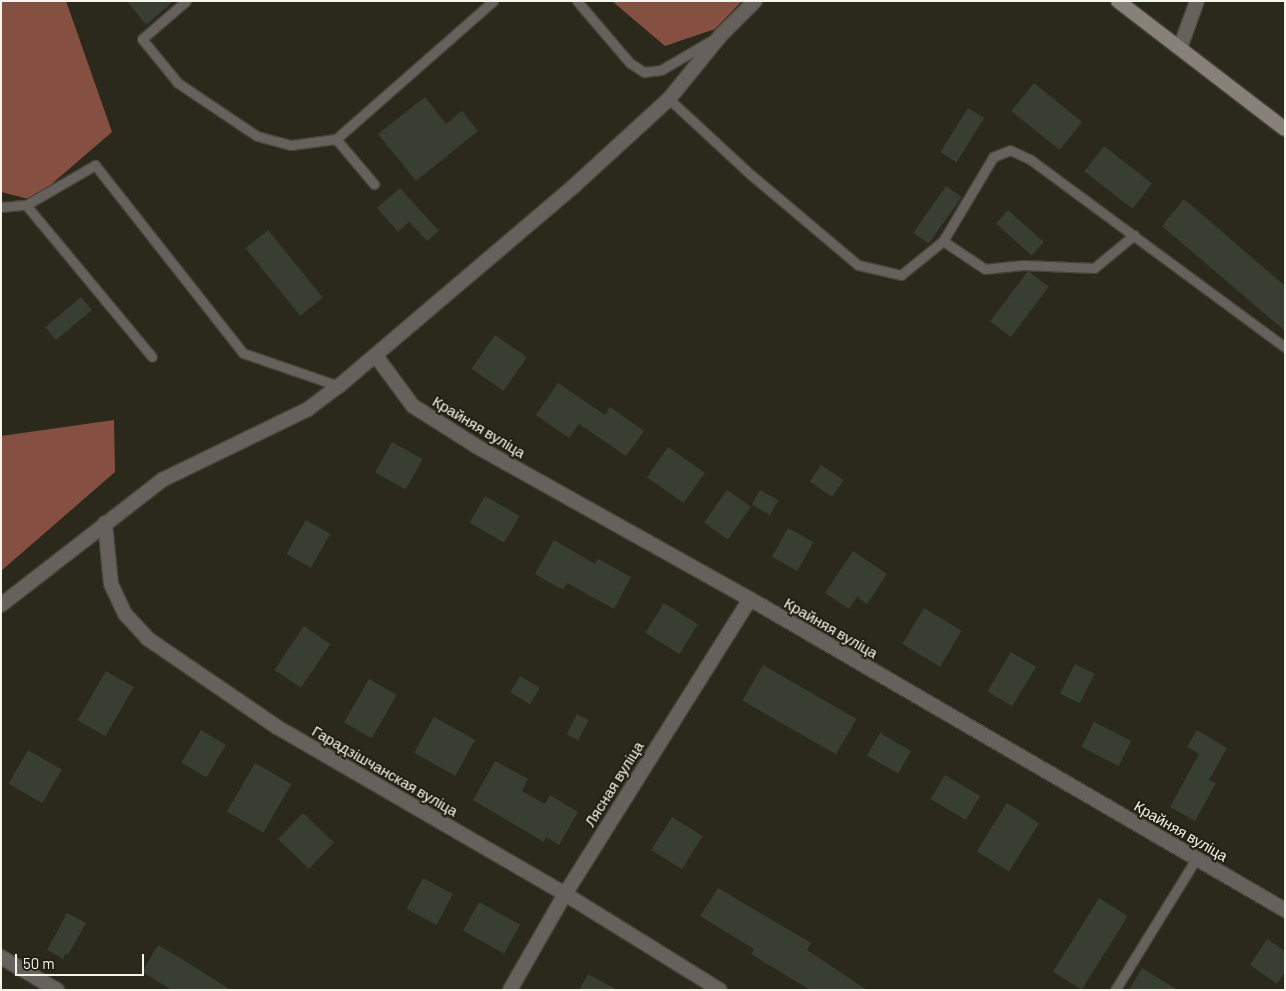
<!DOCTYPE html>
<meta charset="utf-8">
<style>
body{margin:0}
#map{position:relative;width:1286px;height:991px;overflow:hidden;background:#2b291c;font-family:Barlow,sans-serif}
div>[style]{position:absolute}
.forest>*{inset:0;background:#855041}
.building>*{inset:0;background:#383e31;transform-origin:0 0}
.roads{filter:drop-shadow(1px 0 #474539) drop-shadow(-1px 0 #474539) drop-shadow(0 1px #474539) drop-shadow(0 -1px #474539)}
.service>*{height:9px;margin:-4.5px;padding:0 4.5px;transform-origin:4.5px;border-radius:4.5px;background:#66615c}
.minor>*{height:14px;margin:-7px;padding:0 7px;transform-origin:7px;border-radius:7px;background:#66615c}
.secondary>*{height:14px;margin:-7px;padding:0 7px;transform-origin:7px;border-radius:7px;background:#888179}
span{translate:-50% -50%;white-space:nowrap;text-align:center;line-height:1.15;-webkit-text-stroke:4px #221f13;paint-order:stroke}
.street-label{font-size:15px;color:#f5f4eb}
.frame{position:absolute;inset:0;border:2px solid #f5f4eb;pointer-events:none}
.scale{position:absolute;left:15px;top:954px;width:129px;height:22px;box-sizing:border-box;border:2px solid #f5f4eb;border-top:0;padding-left:6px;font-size:15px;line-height:18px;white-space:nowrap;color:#f5f4eb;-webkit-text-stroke:4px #221f13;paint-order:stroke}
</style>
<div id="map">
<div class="forest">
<div style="clip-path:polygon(1px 1px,66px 1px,112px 132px,33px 200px,1px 192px)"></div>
<div style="clip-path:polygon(612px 1px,742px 1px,715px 29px,665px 46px)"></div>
<div style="clip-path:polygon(114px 420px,115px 472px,1px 571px,1px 436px)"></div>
</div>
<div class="building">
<div style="clip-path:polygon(127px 1px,174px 1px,146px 25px)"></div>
<div style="left:1034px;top:83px;width:62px;height:36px;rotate:39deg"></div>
<div style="clip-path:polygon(425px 97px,446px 124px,462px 111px,478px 131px,416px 181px,378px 134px)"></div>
<div style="left:968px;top:108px;width:19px;height:52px;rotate:32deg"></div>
<div style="left:1104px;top:146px;width:61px;height:32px;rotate:38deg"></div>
<div style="left:946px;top:186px;width:19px;height:57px;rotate:35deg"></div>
<div style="clip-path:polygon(400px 188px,439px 231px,427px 241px,409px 222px,398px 232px,377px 208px)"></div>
<div style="clip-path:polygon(1184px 199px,1285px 286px,1285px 331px,1162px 226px)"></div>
<div style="left:1008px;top:210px;width:48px;height:18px;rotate:42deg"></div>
<div style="left:268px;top:230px;width:87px;height:29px;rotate:51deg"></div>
<div style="left:1028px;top:271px;width:26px;height:63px;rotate:37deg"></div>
<div style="left:81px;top:297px;width:17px;height:47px;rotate:50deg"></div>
<div style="left:495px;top:335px;width:39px;height:41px;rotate:35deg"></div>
<div style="clip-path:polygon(558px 383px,605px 415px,610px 407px,644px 431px,626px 456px,579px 424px,569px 438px,536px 415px)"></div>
<div style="left:392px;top:442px;width:35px;height:35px;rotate:29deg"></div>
<div style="left:668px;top:447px;width:45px;height:37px;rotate:35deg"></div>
<div style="left:821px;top:465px;width:27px;height:20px;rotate:34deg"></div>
<div style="left:727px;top:490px;width:29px;height:40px;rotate:35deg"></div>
<div style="left:760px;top:490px;width:21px;height:17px;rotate:29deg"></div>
<div style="left:485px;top:496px;width:40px;height:31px;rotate:30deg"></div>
<div style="left:306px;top:520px;width:28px;height:39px;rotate:30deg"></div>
<div style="left:788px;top:528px;width:29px;height:33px;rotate:29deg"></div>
<div style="clip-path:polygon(554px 540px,595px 564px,598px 559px,631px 577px,614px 609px,567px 583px,563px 590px,535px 574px)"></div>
<div style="clip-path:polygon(853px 551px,887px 574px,867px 604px,857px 597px,849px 609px,825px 593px)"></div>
<div style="left:664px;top:603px;width:40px;height:35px;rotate:32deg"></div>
<div style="left:924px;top:608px;width:44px;height:42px;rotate:31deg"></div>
<div style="left:304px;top:626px;width:32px;height:53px;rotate:34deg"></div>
<div style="left:1011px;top:652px;width:29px;height:46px;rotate:31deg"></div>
<div style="left:1075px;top:664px;width:22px;height:33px;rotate:27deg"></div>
<div style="left:763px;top:665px;width:108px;height:41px;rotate:30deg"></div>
<div style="left:106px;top:671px;width:32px;height:57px;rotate:30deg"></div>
<div style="left:520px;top:676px;width:23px;height:19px;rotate:31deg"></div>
<div style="left:369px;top:679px;width:32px;height:50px;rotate:30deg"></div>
<div style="left:577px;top:714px;width:13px;height:23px;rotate:27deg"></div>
<div style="left:434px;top:717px;width:47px;height:41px;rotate:29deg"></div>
<div style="left:1094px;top:722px;width:42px;height:28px;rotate:27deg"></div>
<div style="left:201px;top:730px;width:29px;height:38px;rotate:31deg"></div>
<div style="clip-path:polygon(1197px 730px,1227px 748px,1209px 780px,1216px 783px,1195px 821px,1170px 807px,1199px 754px,1187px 747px)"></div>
<div style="left:880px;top:733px;width:36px;height:26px;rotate:30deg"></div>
<div style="left:28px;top:750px;width:39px;height:39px;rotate:30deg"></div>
<div style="clip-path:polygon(495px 761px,528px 779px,522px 791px,545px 804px,550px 795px,578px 812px,559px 845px,546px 837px,544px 842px,473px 800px)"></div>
<div style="left:255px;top:763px;width:42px;height:56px;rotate:30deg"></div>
<div style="left:945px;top:775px;width:41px;height:28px;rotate:31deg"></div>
<div style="left:1007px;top:803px;width:38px;height:57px;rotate:32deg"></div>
<div style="left:303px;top:813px;width:43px;height:36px;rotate:44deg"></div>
<div style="left:672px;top:817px;width:36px;height:39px;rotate:32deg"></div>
<div style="left:423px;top:878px;width:34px;height:35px;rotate:28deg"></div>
<div style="clip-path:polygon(718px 888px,811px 943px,807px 950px,867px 990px,810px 990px,751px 954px,754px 949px,700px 916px)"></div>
<div style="left:1099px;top:898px;width:34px;height:87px;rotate:32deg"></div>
<div style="left:479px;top:902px;width:47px;height:33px;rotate:29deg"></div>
<div style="clip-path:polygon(67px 913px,86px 923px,68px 955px,66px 953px,63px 959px,47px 950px)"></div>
<div style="clip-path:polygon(1267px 939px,1285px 951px,1285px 972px,1277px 984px,1250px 965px)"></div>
<div style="clip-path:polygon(158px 945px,185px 961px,231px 990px,172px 990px,142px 972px)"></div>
<div style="clip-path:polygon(1142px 968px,1178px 990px,1129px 990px)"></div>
<div style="clip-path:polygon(588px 974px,617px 990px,579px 990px)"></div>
</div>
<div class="roads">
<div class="service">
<div style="left:186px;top:1px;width:58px;rotate:139.2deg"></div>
<div style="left:142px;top:39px;width:57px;rotate:50.7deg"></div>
<div style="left:178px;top:83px;width:95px;rotate:33.9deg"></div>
<div style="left:257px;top:136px;width:35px;rotate:15deg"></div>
<div style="left:291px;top:145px;width:45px;rotate:-7.6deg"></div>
<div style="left:336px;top:139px;width:209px;rotate:-41.3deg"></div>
<div style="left:577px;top:1px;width:82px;rotate:49.5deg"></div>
<div style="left:630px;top:63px;width:17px;rotate:33deg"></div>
<div style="left:644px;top:72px;width:17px;rotate:-7deg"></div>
<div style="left:661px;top:70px;width:61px;rotate:-30.3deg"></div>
<div style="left:669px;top:99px;width:110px;rotate:42.8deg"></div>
<div style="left:750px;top:174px;width:141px;rotate:40.1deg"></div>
<div style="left:858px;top:265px;width:44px;rotate:13.1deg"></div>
<div style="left:901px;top:275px;width:54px;rotate:-39deg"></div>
<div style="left:943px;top:241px;width:50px;rotate:33.7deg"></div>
<div style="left:985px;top:269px;width:38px;rotate:-6deg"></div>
<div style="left:1023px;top:265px;width:71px;rotate:2.4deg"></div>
<div style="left:1094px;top:268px;width:52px;rotate:-39.5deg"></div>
<div style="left:336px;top:139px;width:59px;rotate:49.8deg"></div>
<div style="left:26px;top:205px;width:197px;rotate:50.3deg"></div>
<div style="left:1px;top:207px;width:25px;rotate:-5deg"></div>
<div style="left:26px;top:205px;width:80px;rotate:-30.1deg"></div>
<div style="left:95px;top:165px;width:239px;rotate:51.8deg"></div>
<div style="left:243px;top:353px;width:102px;rotate:19deg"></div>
<div style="left:943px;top:241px;width:98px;rotate:-59.2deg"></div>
<div style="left:993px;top:157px;width:18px;rotate:-22deg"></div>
<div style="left:1010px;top:150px;width:23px;rotate:25deg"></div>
<div style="left:1031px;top:160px;width:315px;rotate:36.4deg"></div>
<div style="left:1115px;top:990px;width:154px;rotate:-58.3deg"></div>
</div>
<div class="minor">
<div style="left:1180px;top:48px;width:50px;rotate:-70.1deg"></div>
<div style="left:376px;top:356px;width:62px;rotate:53.5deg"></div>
<div style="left:413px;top:406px;width:75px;rotate:32.4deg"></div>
<div style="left:476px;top:446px;width:314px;rotate:29.2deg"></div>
<div style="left:750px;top:599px;width:619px;rotate:30.17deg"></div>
<div style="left:105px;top:523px;width:61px;rotate:84.4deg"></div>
<div style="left:111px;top:584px;width:33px;rotate:65deg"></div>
<div style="left:125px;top:614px;width:34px;rotate:47deg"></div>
<div style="left:148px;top:639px;width:156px;rotate:34.3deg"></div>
<div style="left:277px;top:727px;width:333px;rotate:30.1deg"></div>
<div style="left:565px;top:894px;width:182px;rotate:31.8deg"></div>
<div style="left:1px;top:605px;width:204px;rotate:-37.8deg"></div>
<div style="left:162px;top:480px;width:162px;rotate:-25.9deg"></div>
<div style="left:308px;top:409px;width:39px;rotate:-37deg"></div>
<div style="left:339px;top:386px;width:310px;rotate:-40.4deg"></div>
<div style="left:575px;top:185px;width:127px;rotate:-42.5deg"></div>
<div style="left:669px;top:99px;width:82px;rotate:-50.9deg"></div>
<div style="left:721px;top:35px;width:48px;rotate:-45deg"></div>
<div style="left:1px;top:957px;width:65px;rotate:30.5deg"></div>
<div style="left:510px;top:990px;width:111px;rotate:-60.2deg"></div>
<div style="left:565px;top:894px;width:348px;rotate:-57.9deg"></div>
</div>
<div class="secondary">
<div style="left:1118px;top:1px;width:210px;rotate:37.5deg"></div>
</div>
</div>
<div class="street-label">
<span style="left:479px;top:427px;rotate:31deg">Крайняя вуліца</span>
<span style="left:831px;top:628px;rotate:30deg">Крайняя вуліца</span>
<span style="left:385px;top:771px;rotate:30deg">Гарадзішчанская вуліца</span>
<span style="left:614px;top:784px;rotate:-58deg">Лясная вуліца</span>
<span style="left:1181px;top:831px;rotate:30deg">Крайняя вуліца</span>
</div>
<div class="frame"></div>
<div class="scale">50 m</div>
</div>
